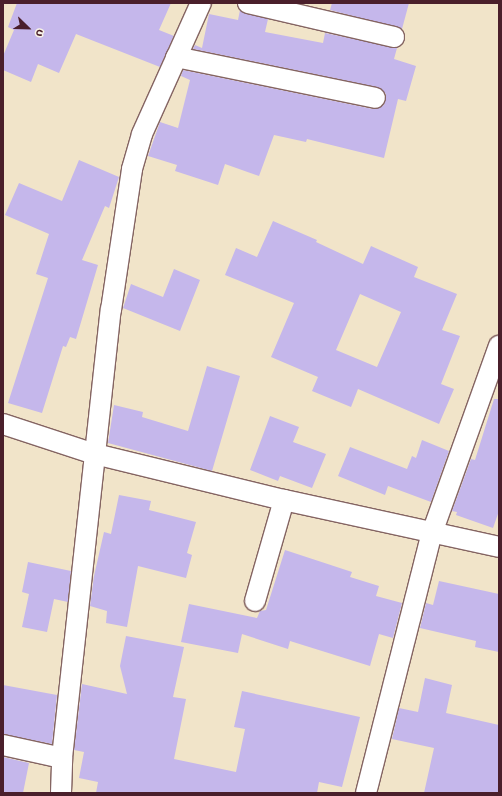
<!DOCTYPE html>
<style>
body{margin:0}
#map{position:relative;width:502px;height:796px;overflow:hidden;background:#f1e4c9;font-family:"Gochi Hand",sans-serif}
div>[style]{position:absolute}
.building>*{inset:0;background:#c5b7eb}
.roads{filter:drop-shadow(1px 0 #846462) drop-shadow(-1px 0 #846462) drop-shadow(0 1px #846462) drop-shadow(0 -1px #846462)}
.street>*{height:20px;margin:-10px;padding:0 10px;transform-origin:10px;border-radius:10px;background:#fff}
span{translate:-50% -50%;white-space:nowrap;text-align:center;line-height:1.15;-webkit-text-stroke:3px #f7f3e8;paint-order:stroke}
.frame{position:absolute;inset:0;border:4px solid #4a1f2b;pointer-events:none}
.north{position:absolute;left:8px;top:8px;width:40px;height:40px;-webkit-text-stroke:3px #f7f3e8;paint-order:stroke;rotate:113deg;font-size:11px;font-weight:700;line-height:16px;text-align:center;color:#4a1f2b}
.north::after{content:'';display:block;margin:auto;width:14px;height:18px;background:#4a1f2b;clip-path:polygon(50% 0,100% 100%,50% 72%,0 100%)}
</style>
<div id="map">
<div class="building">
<div style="clip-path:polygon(17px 3px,171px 3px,159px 30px,174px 36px,160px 67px,76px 34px,59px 73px,38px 64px,31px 82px,3px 70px,3px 56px,14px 30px,8px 27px)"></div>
<div style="clip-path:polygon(332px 3px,409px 3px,402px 29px,330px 10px)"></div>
<div style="clip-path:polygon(240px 10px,268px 19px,265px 32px,323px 43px,325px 33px,397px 48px,394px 59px,416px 66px,406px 101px,398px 99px,384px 158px,307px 139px,306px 142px,274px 135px,259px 176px,225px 164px,218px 185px,175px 171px,177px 165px,148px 156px,160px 122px,178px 128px,190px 80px,181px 76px,183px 70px,373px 109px,384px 105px,386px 94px,377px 87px,193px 49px,195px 45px,202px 48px,209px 14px,238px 20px)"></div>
<div style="clip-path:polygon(79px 160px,119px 177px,109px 208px,105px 206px,82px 260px,98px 265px,76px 339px,70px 337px,66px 347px,63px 346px,42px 413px,8px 403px,48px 278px,36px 274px,49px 234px,5px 215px,19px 183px,62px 201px)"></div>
<div style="clip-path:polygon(evenodd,273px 221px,317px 240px,316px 242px,363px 264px,371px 246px,418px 267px,414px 277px,457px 294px,442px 330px,460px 336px,441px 384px,454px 389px,439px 424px,358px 389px,351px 407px,312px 391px,318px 377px,271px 357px,294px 303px,225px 275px,236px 248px,257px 257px,273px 221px,360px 294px,401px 312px,377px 367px,336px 350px,360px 294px)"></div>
<div style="clip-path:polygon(174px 269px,200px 280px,180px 331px,123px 308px,131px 284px,163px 297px)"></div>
<div style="clip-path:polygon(207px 366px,240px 376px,212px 471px,108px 443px,114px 405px,143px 412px,142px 417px,188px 431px)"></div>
<div style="clip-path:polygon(494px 399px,499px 399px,499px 511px,493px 528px,456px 515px,457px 512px,452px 511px,471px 459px,475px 460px)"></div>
<div style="clip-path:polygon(270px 416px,299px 427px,293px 442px,326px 454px,312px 488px,280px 476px,278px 481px,250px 470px)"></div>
<div style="clip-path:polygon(422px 440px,449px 451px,431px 502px,388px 486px,385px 495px,338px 476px,350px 447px,407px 469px,412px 456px,416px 458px)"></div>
<div style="clip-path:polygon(119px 495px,151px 501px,149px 510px,196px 522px,187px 553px,192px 555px,186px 578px,138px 566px,127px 627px,106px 623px,107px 611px,90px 606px,94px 576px,104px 532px,111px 534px)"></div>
<div style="clip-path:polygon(285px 550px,352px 572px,350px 577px,379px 586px,376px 596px,402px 603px,393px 638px,379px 634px,370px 666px,290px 641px,288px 649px,242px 634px,238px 653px,181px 642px,189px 604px,257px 618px,260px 611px,266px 610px)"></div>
<div style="clip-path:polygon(28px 562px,71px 571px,68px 602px,54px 599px,47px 632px,22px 627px,29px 594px,22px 592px)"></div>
<div style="clip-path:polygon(439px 581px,499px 594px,499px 652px,475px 647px,476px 641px,420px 628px,426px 603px,433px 605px)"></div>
<div style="clip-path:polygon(126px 636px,184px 647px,173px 697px,186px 699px,174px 759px,236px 772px,245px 729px,234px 727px,242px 691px,360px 717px,342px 787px,319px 782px,317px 793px,96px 793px,98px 782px,79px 778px,84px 752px,74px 750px,82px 684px,127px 694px,120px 666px)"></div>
<div style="clip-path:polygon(425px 678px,452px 685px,446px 713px,499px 725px,499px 793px,424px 793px,434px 748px,392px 739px,399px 708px,418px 712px)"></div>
<div style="clip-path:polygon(3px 685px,57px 695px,52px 744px,3px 734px)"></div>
<div style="clip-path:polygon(3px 757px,29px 763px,23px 793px,3px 793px)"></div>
</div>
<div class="roads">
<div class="street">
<div style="left:248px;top:3px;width:150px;rotate:13.1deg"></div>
<div style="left:176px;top:57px;width:203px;rotate:11.6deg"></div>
<div style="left:3px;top:424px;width:97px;rotate:18.1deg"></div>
<div style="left:95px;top:454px;width:195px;rotate:13.7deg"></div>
<div style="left:284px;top:500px;width:220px;rotate:12.3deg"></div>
<div style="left:255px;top:601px;width:105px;rotate:-74deg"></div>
<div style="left:3px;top:745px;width:60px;rotate:12.4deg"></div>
<div style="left:61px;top:793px;width:35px;rotate:-88deg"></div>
<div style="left:62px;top:758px;width:451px;rotate:-83.8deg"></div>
<div style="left:111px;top:310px;width:143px;rotate:-81.5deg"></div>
<div style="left:132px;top:169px;width:36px;rotate:-74deg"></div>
<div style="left:142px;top:134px;width:144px;rotate:-65.8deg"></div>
<div style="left:366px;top:793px;width:268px;rotate:-75.8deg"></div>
<div style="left:432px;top:533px;width:199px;rotate:-70.3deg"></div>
</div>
</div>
<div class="frame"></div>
<div class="north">U</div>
</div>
